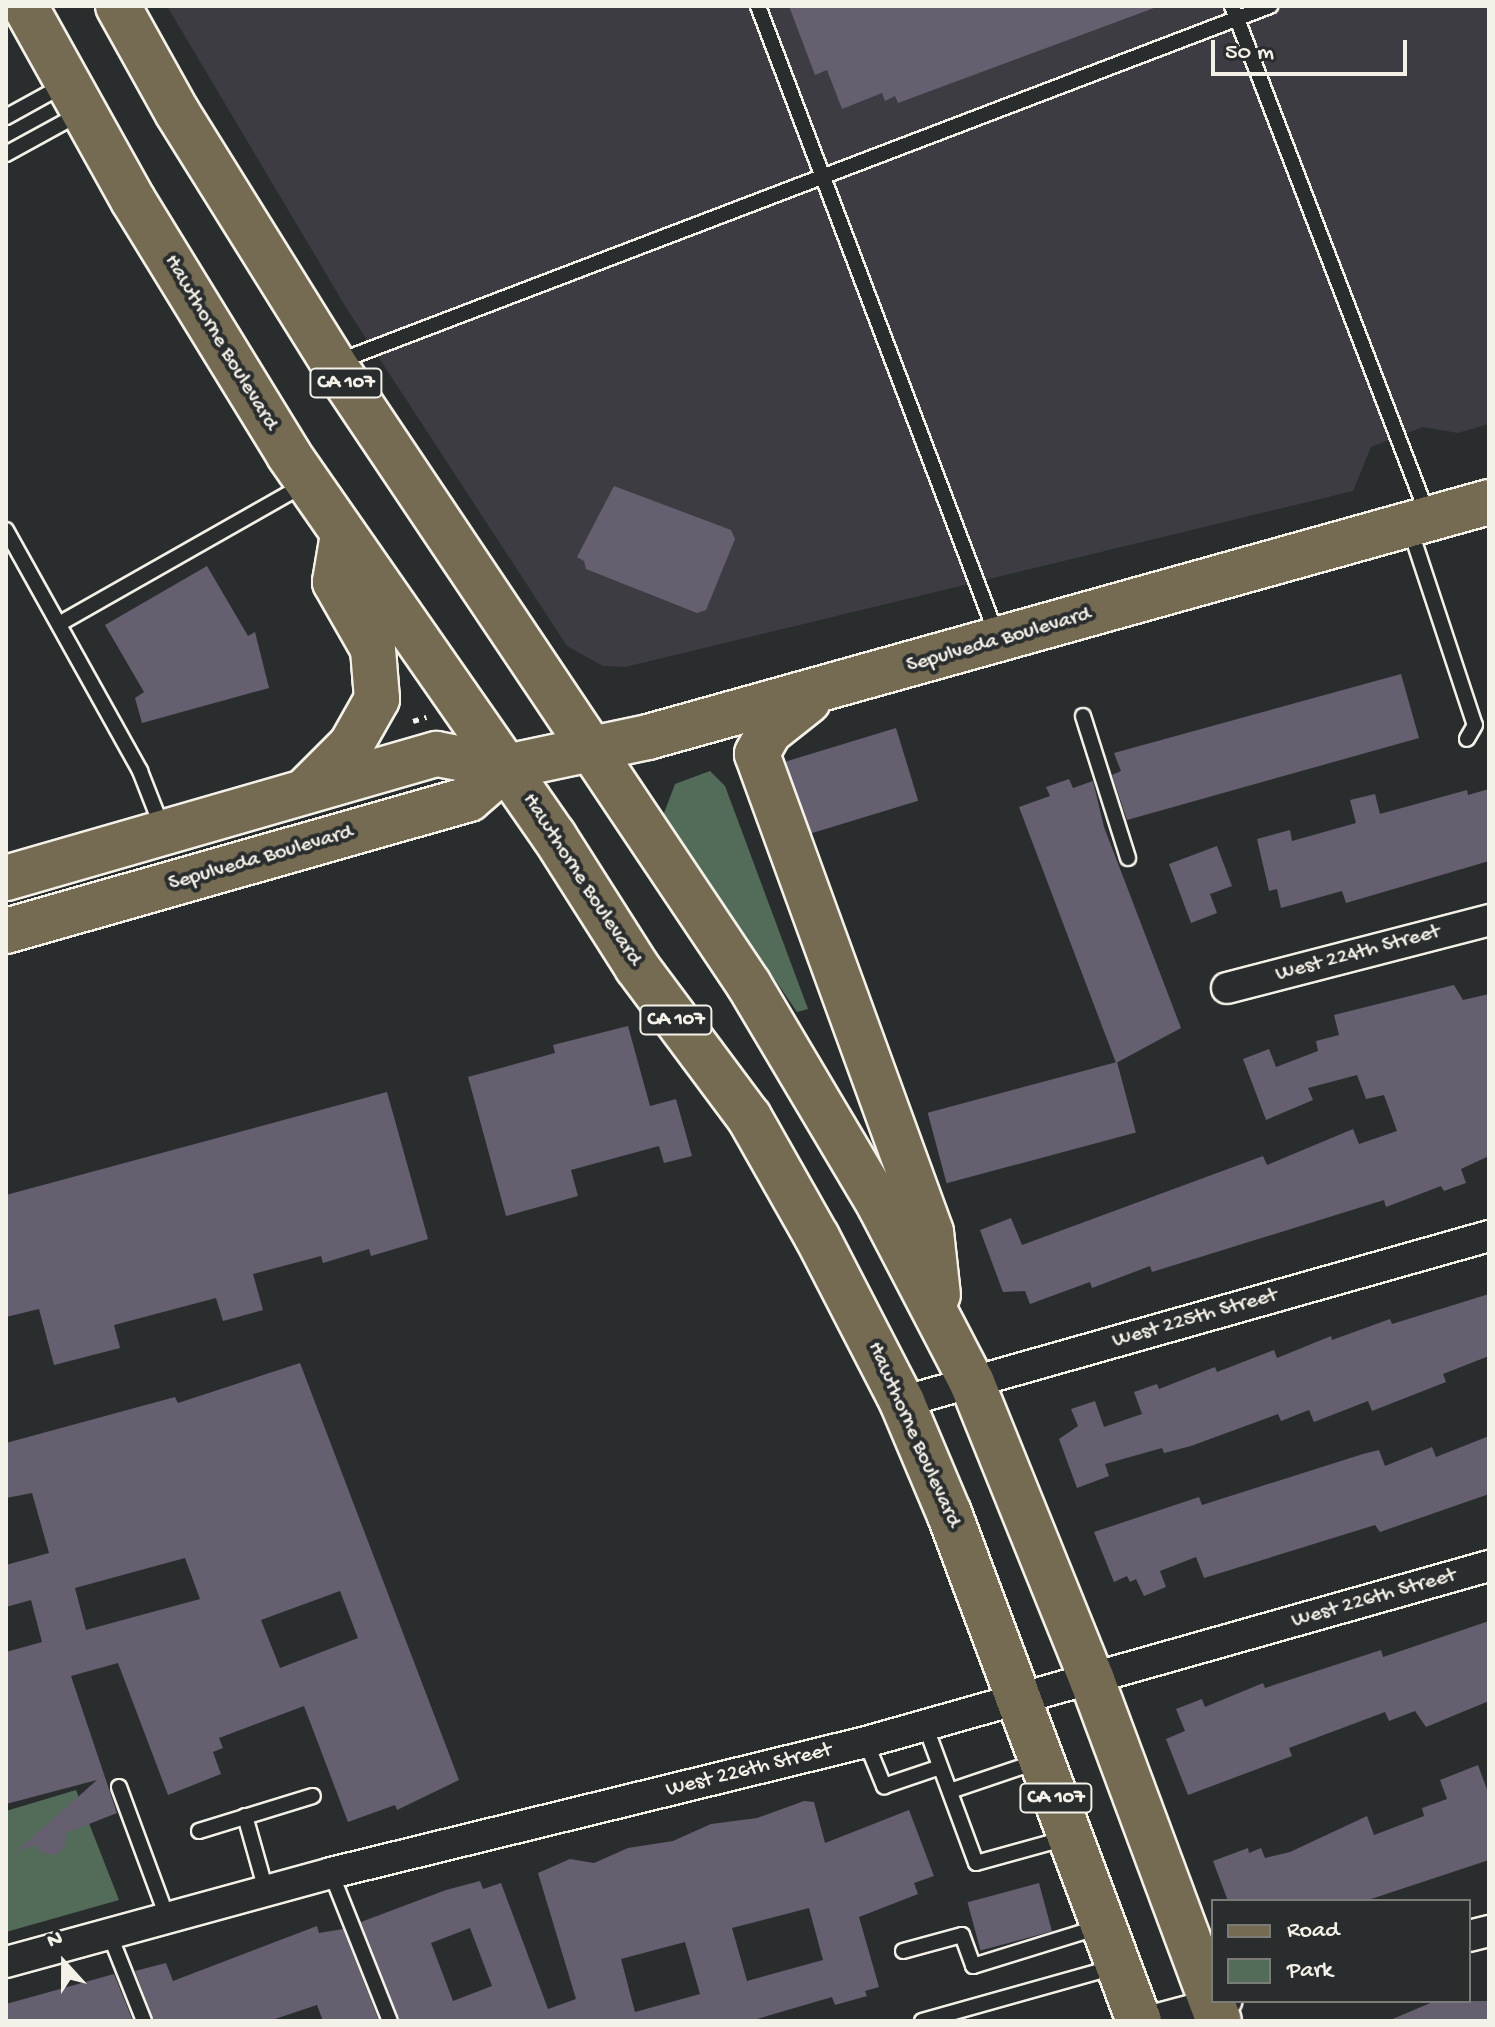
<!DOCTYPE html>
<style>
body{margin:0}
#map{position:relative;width:1495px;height:2027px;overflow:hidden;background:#2a2d2e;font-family:"Gochi Hand",sans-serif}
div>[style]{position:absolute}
.built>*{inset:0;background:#3c3c42}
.green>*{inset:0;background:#536c5a}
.building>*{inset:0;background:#665f70;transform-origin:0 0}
.path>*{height:5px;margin-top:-2.5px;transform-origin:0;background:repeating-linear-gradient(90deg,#f4f1e8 0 6px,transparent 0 12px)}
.roads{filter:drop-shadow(2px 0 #f4f1e8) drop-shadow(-2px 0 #f4f1e8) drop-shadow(0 2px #f4f1e8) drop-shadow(0 -2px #f4f1e8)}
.lane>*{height:14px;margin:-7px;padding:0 7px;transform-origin:7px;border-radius:7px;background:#2a2d2e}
.street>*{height:30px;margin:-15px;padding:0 15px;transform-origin:15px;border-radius:15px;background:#2a2d2e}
.primary>*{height:44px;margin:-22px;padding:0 22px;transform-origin:22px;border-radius:22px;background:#746b52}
span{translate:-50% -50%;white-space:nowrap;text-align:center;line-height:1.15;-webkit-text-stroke:8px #2a2d2e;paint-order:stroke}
.shield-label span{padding:2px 6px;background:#2a2d2e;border:2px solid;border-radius:6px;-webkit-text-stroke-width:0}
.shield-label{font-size:20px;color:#f4f1e8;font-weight:700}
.street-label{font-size:22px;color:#f4f1e8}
.frame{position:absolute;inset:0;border:8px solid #f4f1e8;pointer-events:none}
.legend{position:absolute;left:1211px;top:1899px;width:260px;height:104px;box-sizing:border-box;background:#2a2d2e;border:2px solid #7b7b78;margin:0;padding:10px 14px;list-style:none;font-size:24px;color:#f4f1e8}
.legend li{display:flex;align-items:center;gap:16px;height:40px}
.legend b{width:40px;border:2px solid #7b7b78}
.north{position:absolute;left:24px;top:1923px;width:80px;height:80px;-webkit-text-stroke:6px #2a2d2e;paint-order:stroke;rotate:339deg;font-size:22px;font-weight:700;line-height:32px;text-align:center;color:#f4f1e8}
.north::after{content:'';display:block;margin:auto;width:28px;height:36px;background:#f4f1e8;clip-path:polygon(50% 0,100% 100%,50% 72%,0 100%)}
.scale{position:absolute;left:1211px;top:40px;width:196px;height:36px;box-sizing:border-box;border:4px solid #f4f1e8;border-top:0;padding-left:10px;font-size:24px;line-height:28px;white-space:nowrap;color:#f4f1e8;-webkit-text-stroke:6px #2a2d2e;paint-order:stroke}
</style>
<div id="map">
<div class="built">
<div style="clip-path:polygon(167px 6px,1489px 6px,1489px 424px,1458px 433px,1423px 427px,1371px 447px,1353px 491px,625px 667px,603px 666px,567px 646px,347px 309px)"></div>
</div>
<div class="green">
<div style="clip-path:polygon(710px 771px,725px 786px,808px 1009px,797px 1012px,663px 816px,675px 784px)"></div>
<div style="clip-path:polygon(76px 1790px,119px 1900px,6px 1932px,6px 1811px)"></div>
</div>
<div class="building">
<div style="clip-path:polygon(789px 6px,1154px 6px,1154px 8px,898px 103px,895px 96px,885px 101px,882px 93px,842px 109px,827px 70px,815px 75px)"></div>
<div style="clip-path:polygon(614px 486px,731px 530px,735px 539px,706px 610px,697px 613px,586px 569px,584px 561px,577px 557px)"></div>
<div style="clip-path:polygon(207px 566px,248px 636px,255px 632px,269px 688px,142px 723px,135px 698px,144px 692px,105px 625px)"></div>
<div style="clip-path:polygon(1401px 674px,1419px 738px,1127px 820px,1112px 775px,1121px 771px,1114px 753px)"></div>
<div style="left:896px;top:728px;width:76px;height:115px;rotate:73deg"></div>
<div style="clip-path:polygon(1069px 779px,1073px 788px,1093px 781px,1104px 827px,1181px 1028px,1116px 1063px,1019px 807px,1050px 796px,1046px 787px)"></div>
<div style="clip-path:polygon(1489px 789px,1489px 861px,1346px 903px,1342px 891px,1281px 908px,1277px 889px,1269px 891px,1257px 839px,1290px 830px,1292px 841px,1356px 823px,1350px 800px,1375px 794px,1380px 814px,1467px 790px,1468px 795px)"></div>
<div style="clip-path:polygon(1217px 846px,1232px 886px,1210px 894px,1217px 913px,1191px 923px,1169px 864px)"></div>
<div style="clip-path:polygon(1454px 985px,1463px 1000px,1489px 994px,1489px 1156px,1461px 1169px,1466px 1183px,1444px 1191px,1441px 1186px,1386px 1207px,1384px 1200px,1152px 1272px,1150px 1266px,1092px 1288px,1090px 1282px,1030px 1304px,1025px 1291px,1003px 1292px,980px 1230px,1011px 1218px,1022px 1245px,1263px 1156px,1267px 1165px,1353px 1129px,1359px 1144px,1397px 1131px,1384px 1095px,1366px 1099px,1357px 1075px,1308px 1088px,1313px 1100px,1266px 1120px,1243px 1059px,1269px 1049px,1276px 1067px,1318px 1051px,1316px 1041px,1339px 1035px,1334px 1015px)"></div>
<div style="clip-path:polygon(628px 1026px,650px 1106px,676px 1099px,692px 1156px,664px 1163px,659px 1146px,571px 1170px,578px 1196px,506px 1216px,468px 1077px,555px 1053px,553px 1045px)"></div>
<div style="left:1117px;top:1062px;width:73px;height:196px;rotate:75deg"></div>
<div style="clip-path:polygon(387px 1092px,428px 1239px,371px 1256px,369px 1249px,323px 1263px,321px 1256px,253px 1274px,263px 1310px,223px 1321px,216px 1298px,114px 1325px,120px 1348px,54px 1365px,39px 1309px,6px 1317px,6px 1195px)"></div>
<div style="clip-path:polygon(1489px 1294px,1489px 1356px,1443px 1374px,1446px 1382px,1372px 1411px,1368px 1401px,1314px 1422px,1309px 1410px,1281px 1421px,1278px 1414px,1191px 1446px,1164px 1453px,1162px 1448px,1105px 1464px,1109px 1476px,1077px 1488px,1059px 1439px,1078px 1426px,1071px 1409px,1095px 1401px,1104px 1427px,1142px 1414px,1134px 1392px,1157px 1384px,1159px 1389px,1215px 1367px,1217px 1372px,1274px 1350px,1277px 1358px,1331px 1336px,1332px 1340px,1390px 1319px,1392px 1324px)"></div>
<div style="clip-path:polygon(evenodd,300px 1363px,459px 1780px,397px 1810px,395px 1805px,348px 1822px,304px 1706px,219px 1738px,223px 1748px,213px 1752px,221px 1774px,168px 1795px,118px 1663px,71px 1676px,117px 1813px,66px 1833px,65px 1846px,56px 1855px,43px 1853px,35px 1845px,16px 1852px,97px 1780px,6px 1804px,6px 1652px,42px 1642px,31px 1600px,6px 1607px,6px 1565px,49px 1553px,32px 1493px,6px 1498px,6px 1443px,175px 1397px,178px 1403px,300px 1363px,185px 1558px,200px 1599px,86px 1630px,75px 1588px,185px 1558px,300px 1363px,340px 1591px,358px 1638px,280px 1668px,261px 1620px,340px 1591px)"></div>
<div style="clip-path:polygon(1489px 1436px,1489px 1494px,1380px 1532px,1375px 1525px,1204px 1578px,1196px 1557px,1160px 1571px,1166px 1587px,1144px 1596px,1136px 1579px,1130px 1582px,1127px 1576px,1114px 1582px,1094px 1532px,1199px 1497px,1202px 1505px,1363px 1454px,1379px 1450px,1385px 1466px,1432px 1447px,1436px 1457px)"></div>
<div style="clip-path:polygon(1489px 1621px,1489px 1701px,1426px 1727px,1415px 1711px,1389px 1721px,1385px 1712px,1289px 1748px,1292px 1756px,1188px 1795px,1166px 1739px,1185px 1731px,1176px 1709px,1202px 1699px,1205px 1707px,1263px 1683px,1265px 1688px,1381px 1650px,1383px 1657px)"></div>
<div style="clip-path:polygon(1478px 1765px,1489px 1795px,1489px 1860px,1365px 1901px,1228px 1901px,1213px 1861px,1248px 1848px,1249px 1853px,1261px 1848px,1265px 1858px,1290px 1852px,1367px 1816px,1374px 1835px,1424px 1816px,1422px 1808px,1447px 1799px,1440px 1780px)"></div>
<div style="clip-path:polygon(evenodd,804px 1801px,814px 1802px,825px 1843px,909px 1810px,934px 1876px,914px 1883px,918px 1894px,859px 1917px,879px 1987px,865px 1991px,867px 1996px,835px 2005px,832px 1997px,750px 2021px,400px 2021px,361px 1922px,446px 1890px,480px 1881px,483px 1889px,501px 1883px,548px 2009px,576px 1999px,538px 1873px,570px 1859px,594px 1863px,628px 1848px,673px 1841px,711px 1824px,757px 1818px,804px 1801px,809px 1908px,823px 1960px,747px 1981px,732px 1928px,809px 1908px,804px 1801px,470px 1928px,492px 1986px,453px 2001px,431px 1943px,470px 1928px,804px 1801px,685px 1942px,700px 1994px,635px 2012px,621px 1959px,685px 1942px)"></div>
<div style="left:1039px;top:1883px;width:50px;height:74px;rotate:75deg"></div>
<div style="clip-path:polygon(317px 1926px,319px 1933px,343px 1929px,379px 2021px,323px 2021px,317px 2005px,269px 2021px,154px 2021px,135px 1971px,166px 1963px,173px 1981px)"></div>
<div style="clip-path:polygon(114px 1974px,133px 2021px,6px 2021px,6px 2004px)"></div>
<div style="clip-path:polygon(1435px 2001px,1489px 2001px,1489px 2021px,1388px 2021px)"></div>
</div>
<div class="path">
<div style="left:413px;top:721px;width:14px;rotate:-17deg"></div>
</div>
<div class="roads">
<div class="lane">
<div style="left:758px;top:6px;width:671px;rotate:69.21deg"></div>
<div style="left:1232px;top:6px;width:543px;rotate:68.96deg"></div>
<div style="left:6px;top:117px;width:66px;rotate:-28.9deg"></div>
<div style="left:6px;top:154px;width:83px;rotate:-28.7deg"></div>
<div style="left:337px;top:362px;width:999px;rotate:-20.89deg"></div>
<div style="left:1410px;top:529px;width:206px;rotate:71.7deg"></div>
<div style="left:1475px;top:725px;width:16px;rotate:120deg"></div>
<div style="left:6px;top:530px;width:276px;rotate:60.9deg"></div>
<div style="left:140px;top:771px;width:60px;rotate:68.6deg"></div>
<div style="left:59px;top:624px;width:282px;rotate:-29.6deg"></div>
<div style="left:1083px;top:716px;width:149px;rotate:72.4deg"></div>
<div style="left:925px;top:1725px;width:147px;rotate:69.7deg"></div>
<div style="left:976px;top:1863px;width:93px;rotate:-15.5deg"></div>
<div style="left:866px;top:1742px;width:48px;rotate:67.8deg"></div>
<div style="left:884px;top:1786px;width:59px;rotate:-18.7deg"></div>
<div style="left:119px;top:1787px;width:139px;rotate:69.7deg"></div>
<div style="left:950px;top:1791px;width:91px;rotate:-18.6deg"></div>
<div style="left:245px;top:1816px;width:77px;rotate:74.2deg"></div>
<div style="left:199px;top:1831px;width:119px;rotate:-17.1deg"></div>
<div style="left:331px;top:1873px;width:159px;rotate:68.3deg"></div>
<div style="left:109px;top:1933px;width:95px;rotate:68.3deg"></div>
<div style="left:903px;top:1951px;width:61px;rotate:-15.2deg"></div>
<div style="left:962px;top:1935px;width:33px;rotate:70deg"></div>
<div style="left:973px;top:1966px;width:132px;rotate:-17.2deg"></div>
<div style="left:922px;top:2021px;width:199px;rotate:-15.7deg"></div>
</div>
<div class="street">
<div style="left:1227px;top:988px;width:271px;rotate:-14.5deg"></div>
<div style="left:902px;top:1402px;width:610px;rotate:-15.79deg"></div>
<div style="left:1469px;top:1936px;width:21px;rotate:-14deg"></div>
<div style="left:6px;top:1962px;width:337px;rotate:-15.3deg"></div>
<div style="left:331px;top:1873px;width:551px;rotate:-13.76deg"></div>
<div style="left:866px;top:1742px;width:647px;rotate:-15.78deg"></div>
<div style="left:1151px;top:2021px;width:78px;rotate:-14.9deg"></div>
</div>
<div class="primary">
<div style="left:25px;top:6px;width:222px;rotate:60.9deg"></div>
<div style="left:133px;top:200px;width:299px;rotate:58.5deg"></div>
<div style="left:289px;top:455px;width:464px;rotate:55.2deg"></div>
<div style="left:554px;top:836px;width:155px;rotate:57.6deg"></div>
<div style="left:637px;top:967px;width:187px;rotate:53.3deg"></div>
<div style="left:749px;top:1117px;width:138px;rotate:60.5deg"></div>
<div style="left:817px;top:1237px;width:186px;rotate:62.7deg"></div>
<div style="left:902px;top:1402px;width:121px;rotate:67.1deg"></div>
<div style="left:949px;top:1513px;width:542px;rotate:69.49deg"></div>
<div style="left:118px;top:6px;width:121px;rotate:60.9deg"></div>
<div style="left:177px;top:112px;width:296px;rotate:58.1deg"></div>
<div style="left:333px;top:363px;width:748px;rotate:56.22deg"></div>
<div style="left:749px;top:985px;width:257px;rotate:59.3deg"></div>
<div style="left:880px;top:1206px;width:199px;rotate:62.5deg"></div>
<div style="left:972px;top:1383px;width:320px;rotate:68deg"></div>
<div style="left:1092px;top:1680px;width:364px;rotate:69.6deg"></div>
<div style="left:808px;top:701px;width:50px;rotate:141.5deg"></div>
<div style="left:769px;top:732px;width:25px;rotate:119deg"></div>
<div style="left:757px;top:754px;width:509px;rotate:70deg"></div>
<div style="left:931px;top:1232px;width:63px;rotate:83.7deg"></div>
<div style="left:305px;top:791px;width:65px;rotate:-45deg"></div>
<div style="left:351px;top:745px;width:53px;rotate:-60.5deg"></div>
<div style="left:377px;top:699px;width:50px;rotate:-94.6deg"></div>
<div style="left:373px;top:649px;width:77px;rotate:-119.6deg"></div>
<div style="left:335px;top:582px;width:49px;rotate:-80.5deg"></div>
<div style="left:6px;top:878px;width:448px;rotate:-16.1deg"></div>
<div style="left:437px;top:754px;width:70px;rotate:10.7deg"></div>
<div style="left:506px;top:767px;width:145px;rotate:-11.9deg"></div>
<div style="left:648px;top:737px;width:873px;rotate:-15.61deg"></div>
<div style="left:6px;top:931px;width:481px;rotate:-15.9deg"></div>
<div style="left:469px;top:799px;width:49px;rotate:-40.9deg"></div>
</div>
</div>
<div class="shield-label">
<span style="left:346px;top:383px">CA 107</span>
<span style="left:676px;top:1020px">CA 107</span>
<span style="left:1056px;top:1798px">CA 107</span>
</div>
<div class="street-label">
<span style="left:220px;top:343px;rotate:59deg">Hawthorne Boulevard</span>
<span style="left:999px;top:641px;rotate:-16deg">Sepulveda Boulevard</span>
<span style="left:261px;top:859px;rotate:-16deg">Sepulveda Boulevard</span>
<span style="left:581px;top:880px;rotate:57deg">Hawthorne Boulevard</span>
<span style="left:1358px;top:954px;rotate:-15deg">West 224th Street</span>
<span style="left:1195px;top:1319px;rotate:-16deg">West 225th Street</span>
<span style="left:913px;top:1435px;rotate:66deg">Hawthorne Boulevard</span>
<span style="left:1374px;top:1599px;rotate:-16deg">West 226th Street</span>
<span style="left:749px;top:1771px;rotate:-14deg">West 226th Street</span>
</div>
<div class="frame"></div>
<ul class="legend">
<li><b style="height:10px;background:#746b52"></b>Road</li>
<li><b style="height:22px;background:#536c5a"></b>Park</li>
</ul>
<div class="north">N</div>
<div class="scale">50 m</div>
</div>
